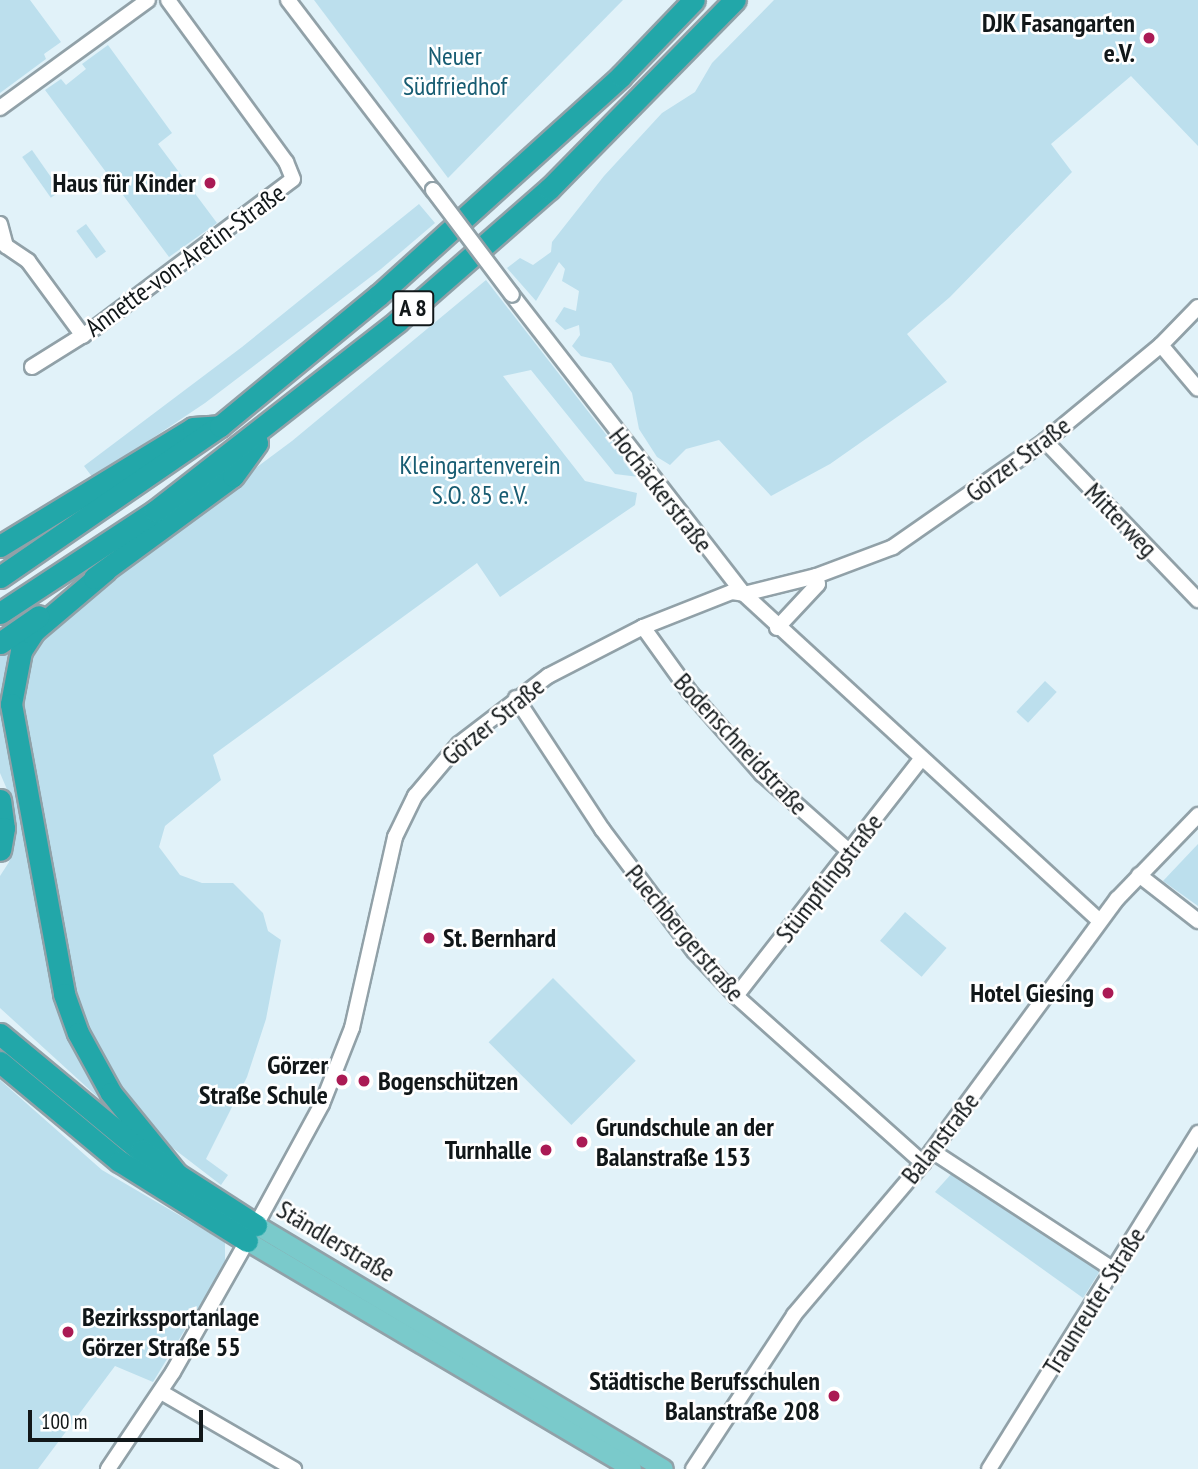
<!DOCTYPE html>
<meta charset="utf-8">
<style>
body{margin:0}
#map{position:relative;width:1198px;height:1469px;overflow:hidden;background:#e1f2f9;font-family:"PT Sans Narrow",sans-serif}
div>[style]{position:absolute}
.green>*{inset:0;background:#bcdfed;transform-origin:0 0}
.roads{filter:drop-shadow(2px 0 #91a1a8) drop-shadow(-2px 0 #91a1a8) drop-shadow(0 2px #91a1a8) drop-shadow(0 -2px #91a1a8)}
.minor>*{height:14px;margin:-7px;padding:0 7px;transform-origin:7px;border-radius:7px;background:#fff}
.major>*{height:18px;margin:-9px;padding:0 9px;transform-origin:9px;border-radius:9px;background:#7acacb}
.highway>*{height:21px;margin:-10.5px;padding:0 10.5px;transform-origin:10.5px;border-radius:10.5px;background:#22a7a9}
.bridges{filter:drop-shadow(2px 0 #91a1a8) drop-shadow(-2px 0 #91a1a8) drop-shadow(0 2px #91a1a8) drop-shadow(0 -2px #91a1a8)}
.minor-bridge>*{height:14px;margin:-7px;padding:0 7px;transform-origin:7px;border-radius:7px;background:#fff}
.dots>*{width:19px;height:19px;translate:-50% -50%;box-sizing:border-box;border:4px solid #fff;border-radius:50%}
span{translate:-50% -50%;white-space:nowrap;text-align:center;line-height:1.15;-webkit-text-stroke:5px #fff;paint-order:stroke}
.shield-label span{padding:2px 5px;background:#fff;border:2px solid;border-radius:5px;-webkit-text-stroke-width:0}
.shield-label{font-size:24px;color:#111719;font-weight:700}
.poi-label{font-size:26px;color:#111719;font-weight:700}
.right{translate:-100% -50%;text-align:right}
.left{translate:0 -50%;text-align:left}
.park-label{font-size:26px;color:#175c72}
.street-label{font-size:26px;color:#111719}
.scale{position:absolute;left:28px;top:1410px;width:175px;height:32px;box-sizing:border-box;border:4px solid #111719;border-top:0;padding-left:9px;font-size:21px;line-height:24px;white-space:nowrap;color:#111719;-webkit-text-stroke:5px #fff;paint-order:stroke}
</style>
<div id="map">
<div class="green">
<div style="clip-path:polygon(0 0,30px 0,61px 42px,44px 54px,46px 59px,0 93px)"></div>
<div style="clip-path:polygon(314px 0,623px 0,448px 178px)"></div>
<div style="clip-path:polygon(774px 0,1198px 0,1198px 146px,1131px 76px,1051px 144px,1072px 172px,950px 297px,907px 334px,947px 382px,830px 464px,771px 496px,719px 440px,686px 449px,670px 465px,657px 457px,639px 429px,632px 393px,611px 363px,581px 356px,572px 346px,580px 335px,579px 325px,565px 330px,555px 321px,564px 307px,576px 311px,579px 291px,562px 281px,565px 269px,559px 262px,536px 301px,507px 268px,520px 258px,533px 265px,551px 252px,552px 242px,604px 176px,662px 113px,695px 92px,712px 63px)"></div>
<div style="clip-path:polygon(108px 45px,172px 133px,158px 144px,217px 223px,169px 257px,45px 90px,61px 79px,66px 85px,86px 69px,82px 64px)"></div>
<div style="left:32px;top:150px;width:50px;height:12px;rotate:55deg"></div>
<div style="clip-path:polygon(419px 204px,435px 223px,381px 269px,205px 403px,93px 478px,84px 466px,242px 347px)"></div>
<div style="left:86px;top:224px;width:34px;height:12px;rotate:54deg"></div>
<div style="clip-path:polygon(486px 280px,639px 477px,615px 474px,531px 370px,503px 376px,585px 481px,637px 493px,635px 505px,500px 597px,477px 563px,213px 755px,221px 780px,165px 826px,159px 847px,180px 875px,202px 883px,233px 883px,263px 913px,268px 931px,281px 940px,266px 1019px,247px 1077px,206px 1159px,228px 1175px,221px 1185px,165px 1142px,102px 1066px,70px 992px,19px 717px,29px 652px,68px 608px,292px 441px)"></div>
<div style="clip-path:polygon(10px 648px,3px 696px,71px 1037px,103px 1102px,0 1008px,0 876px,9px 862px,15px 838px,12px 801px,0 773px,0 654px)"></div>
<div style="left:1045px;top:681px;width:16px;height:42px;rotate:43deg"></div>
<div style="clip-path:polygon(1198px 844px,1198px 906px,1163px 881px)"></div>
<div style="left:905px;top:912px;width:55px;height:38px;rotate:41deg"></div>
<div style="left:553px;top:978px;width:117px;height:91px;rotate:45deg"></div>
<div style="clip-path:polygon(0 1080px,102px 1170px,225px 1242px,225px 1264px,153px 1382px,115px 1366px,38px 1469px,0 1469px)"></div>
<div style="clip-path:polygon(953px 1172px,1100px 1271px,1083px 1298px,935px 1192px)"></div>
</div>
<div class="roads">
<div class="minor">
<div style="left:288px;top:0;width:239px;rotate:52.7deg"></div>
<div style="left:0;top:108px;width:183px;rotate:-36.1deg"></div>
<div style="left:0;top:224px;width:23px;rotate:75deg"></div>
<div style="left:6px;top:246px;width:27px;rotate:34deg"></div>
<div style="left:28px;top:261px;width:93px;rotate:53.7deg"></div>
<div style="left:512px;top:295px;width:378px;rotate:52.2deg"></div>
<div style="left:744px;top:594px;width:483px;rotate:42.6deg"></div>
<div style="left:1161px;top:345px;width:57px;rotate:49.9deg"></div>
<div style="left:32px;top:367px;width:75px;rotate:-32deg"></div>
<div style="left:96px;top:327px;width:246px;rotate:-36.9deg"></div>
<div style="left:293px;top:179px;width:18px;rotate:-112deg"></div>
<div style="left:286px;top:162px;width:200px;rotate:-126.1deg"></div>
<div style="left:1045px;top:441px;width:221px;rotate:46.1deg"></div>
<div style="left:643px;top:627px;width:79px;rotate:54.3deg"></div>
<div style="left:689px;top:691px;width:111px;rotate:48.7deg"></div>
<div style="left:762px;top:774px;width:118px;rotate:41.6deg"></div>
<div style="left:777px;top:628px;width:60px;rotate:-47deg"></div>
<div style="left:818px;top:584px;width:8px;rotate:-104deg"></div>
<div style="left:516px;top:698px;width:157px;rotate:56.7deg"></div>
<div style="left:602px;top:829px;width:153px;rotate:53deg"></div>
<div style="left:694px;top:951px;width:62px;rotate:47deg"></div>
<div style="left:736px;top:996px;width:251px;rotate:41.8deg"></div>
<div style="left:1139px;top:875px;width:75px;rotate:37.9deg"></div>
<div style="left:736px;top:996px;width:301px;rotate:-52deg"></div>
<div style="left:932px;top:1151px;width:217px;rotate:33.2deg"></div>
<div style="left:256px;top:1225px;width:138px;rotate:-61.4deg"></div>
<div style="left:322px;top:1104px;width:82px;rotate:-68.5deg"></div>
<div style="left:352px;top:1028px;width:196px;rotate:-77.3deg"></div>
<div style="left:395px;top:837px;width:46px;rotate:-64deg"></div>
<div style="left:415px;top:796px;width:68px;rotate:-49.8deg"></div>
<div style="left:459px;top:744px;width:112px;rotate:-37.4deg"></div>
<div style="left:548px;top:676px;width:107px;rotate:-27.3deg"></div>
<div style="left:643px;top:627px;width:96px;rotate:-21.5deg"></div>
<div style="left:732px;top:592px;width:12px;rotate:9deg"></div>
<div style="left:744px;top:594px;width:74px;rotate:-14deg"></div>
<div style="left:816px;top:576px;width:82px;rotate:-20.6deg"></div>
<div style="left:893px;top:547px;width:185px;rotate:-34.9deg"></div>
<div style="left:1045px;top:441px;width:151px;rotate:-39.6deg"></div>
<div style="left:1161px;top:345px;width:53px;rotate:-45.8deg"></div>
<div style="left:161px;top:1392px;width:154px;rotate:30.1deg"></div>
<div style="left:108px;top:1469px;width:117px;rotate:-56.2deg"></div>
<div style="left:173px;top:1372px;width:150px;rotate:-60.5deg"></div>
<div style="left:693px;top:1469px;width:184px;rotate:-56.7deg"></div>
<div style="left:794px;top:1315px;width:199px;rotate:-49.7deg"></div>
<div style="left:923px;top:1163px;width:328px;rotate:-53.7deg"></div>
<div style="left:1117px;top:899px;width:117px;rotate:-46deg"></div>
<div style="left:989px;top:1469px;width:396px;rotate:-58.1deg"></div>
</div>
<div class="major">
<div style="left:256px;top:1225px;width:475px;rotate:30.9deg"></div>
<div style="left:247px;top:1241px;width:447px;rotate:30.6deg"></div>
</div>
<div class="highway">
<div style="left:0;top:546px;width:226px;rotate:-31.4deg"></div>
<div style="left:193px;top:428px;width:27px;rotate:-4deg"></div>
<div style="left:106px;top:570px;width:94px;rotate:139.7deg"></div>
<div style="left:34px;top:631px;width:24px;rotate:123deg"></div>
<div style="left:21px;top:651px;width:54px;rotate:100.7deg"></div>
<div style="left:11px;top:704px;width:295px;rotate:79.6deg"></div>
<div style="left:64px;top:994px;width:41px;rotate:70.3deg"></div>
<div style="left:78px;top:1033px;width:68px;rotate:61.2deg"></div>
<div style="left:111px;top:1093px;width:109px;rotate:50.9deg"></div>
<div style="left:0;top:577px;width:267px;rotate:-34.5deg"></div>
<div style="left:220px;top:426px;width:206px;rotate:-39.5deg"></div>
<div style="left:379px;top:295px;width:326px;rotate:-42.1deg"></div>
<div style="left:621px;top:76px;width:105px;rotate:-46.2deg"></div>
<div style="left:94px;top:578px;width:172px;rotate:-36.3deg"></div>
<div style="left:233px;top:476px;width:41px;rotate:-54deg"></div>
<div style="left:0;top:613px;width:186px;rotate:-33.3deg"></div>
<div style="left:155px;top:511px;width:308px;rotate:-38deg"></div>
<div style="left:398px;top:321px;width:201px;rotate:-41.2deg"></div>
<div style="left:549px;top:189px;width:265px;rotate:-45.5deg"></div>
<div style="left:0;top:643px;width:47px;rotate:-34.7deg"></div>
<div style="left:0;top:800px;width:28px;rotate:82deg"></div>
<div style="left:4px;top:828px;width:22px;rotate:100deg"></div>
<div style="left:0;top:1034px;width:183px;rotate:39.7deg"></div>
<div style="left:141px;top:1151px;width:137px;rotate:32.8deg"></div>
<div style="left:0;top:1062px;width:155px;rotate:39.8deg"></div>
<div style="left:119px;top:1161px;width:151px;rotate:32deg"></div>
</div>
</div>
<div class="bridges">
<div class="minor-bridge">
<div style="left:433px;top:190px;width:131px;rotate:53deg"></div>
</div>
</div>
<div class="dots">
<div style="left:1149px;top:38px;background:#aa1a54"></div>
<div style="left:210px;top:183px;background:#aa1a54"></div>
<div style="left:429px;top:938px;background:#aa1a54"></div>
<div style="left:1108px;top:993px;background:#aa1a54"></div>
<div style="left:342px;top:1080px;background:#aa1a54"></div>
<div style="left:364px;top:1081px;background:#aa1a54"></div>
<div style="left:582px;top:1142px;background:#aa1a54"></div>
<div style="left:546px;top:1150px;background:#aa1a54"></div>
<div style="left:68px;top:1332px;background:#aa1a54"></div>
<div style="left:834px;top:1396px;background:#aa1a54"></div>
</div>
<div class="shield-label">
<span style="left:413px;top:308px">A 8</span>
</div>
<div class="poi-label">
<span class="right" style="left:1135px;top:38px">DJK Fasangarten<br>e.V.</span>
<span class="right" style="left:196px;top:183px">Haus für Kinder</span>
<span class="left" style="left:443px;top:938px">St. Bernhard</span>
<span class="right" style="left:1094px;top:993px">Hotel Giesing</span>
<span class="right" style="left:328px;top:1080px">Görzer<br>Straße Schule</span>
<span class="left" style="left:378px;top:1081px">Bogenschützen</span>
<span class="left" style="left:596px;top:1142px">Grundschule an der<br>Balanstraße 153</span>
<span class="right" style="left:532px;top:1150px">Turnhalle</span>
<span class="left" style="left:82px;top:1332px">Bezirkssportanlage<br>Görzer Straße 55</span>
<span class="right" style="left:820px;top:1396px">Städtische Berufsschulen<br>Balanstraße 208</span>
</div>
<div class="park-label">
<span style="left:455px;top:71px">Neuer<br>Südfriedhof</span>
<span style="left:480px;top:480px">Kleingartenverein<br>S.O. 85 e.V.</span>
</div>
<div class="street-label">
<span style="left:185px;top:260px;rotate:-36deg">Annette-von-Aretin-Straße</span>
<span style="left:1018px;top:459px;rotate:-37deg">Görzer Straße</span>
<span style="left:661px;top:490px;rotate:52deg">Hochäckerstraße</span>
<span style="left:1121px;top:520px;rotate:46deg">Mitterweg</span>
<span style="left:493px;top:721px;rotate:-39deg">Görzer Straße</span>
<span style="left:741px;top:744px;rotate:47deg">Bodenschneidstraße</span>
<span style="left:829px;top:878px;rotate:-52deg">Stümpflingstraße</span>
<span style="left:685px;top:933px;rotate:50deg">Puechbergerstraße</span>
<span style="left:940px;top:1138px;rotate:-52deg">Balanstraße</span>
<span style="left:336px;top:1241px;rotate:31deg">Ständlerstraße</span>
<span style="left:1094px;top:1301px;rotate:-58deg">Traunreuter Straße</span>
</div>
<div class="scale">100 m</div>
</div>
